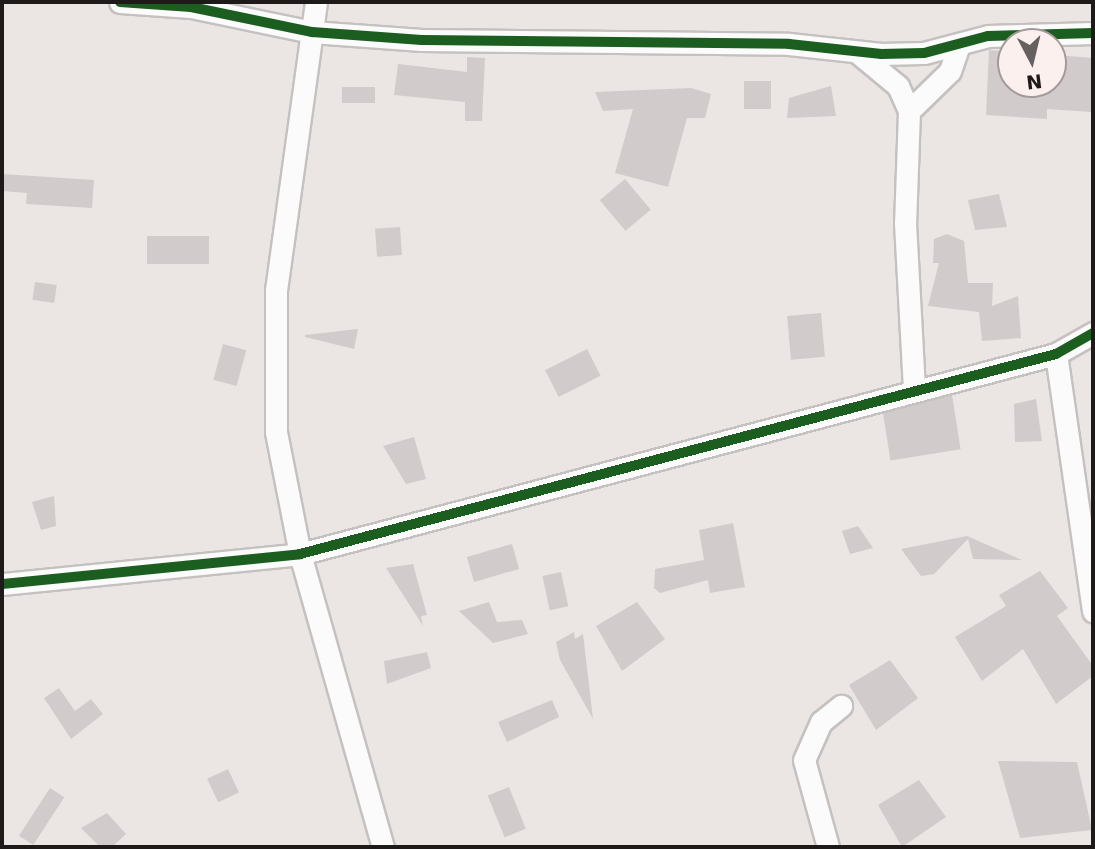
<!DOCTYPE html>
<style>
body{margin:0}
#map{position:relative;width:1095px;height:849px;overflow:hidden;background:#ebe5e4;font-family:"DejaVu Sans",sans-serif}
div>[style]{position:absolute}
.building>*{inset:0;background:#d1cccb;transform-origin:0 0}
.roads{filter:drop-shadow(2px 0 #c5c1c0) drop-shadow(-2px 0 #c5c1c0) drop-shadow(0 2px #c5c1c0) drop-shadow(0 -2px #c5c1c0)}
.minor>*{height:21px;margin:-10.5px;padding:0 10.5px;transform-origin:10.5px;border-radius:10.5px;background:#fcfbfb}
.cycleway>*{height:10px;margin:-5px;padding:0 5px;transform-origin:5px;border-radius:5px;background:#1b5e20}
span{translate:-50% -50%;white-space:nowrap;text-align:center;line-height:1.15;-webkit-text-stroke:5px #fcf0ee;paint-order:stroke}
.frame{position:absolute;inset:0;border:4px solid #1e1a19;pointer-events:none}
.north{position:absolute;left:997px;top:28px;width:70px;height:70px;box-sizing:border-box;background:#fcf0ee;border:2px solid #a39a99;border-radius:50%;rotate:173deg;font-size:19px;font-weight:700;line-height:28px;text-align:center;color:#1e1a19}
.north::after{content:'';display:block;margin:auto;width:24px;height:32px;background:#666160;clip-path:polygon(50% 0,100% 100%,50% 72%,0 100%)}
</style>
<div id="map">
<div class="building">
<div style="clip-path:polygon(989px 50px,1011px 52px,1011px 84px,1054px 84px,1056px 55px,1093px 58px,1091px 112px,1047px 109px,1047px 119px,986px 115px)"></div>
<div style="clip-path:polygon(467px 57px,485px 58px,482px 121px,465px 121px,465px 102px,394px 95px,398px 64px,467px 72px)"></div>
<div style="left:744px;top:81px;width:27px;height:28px"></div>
<div style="clip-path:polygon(831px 86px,836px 116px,787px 118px,789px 98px)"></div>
<div style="left:342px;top:87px;width:33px;height:16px"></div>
<div style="clip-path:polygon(691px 88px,711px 94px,705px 118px,687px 118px,668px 187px,615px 173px,633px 109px,603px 111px,595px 92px)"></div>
<div style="clip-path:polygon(2px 174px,94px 180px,92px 208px,26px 204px,27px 193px,2px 191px)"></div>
<div style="left:625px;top:179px;width:40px;height:33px;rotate:50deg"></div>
<div style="clip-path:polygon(999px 194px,1007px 227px,975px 230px,968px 200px)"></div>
<div style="left:400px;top:227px;width:28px;height:25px;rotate:86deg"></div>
<div style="clip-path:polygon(947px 234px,964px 241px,968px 283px,993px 283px,992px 306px,1018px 296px,1021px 338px,982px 341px,979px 312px,928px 306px,939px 263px,933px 263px,934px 239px)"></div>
<div style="left:147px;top:236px;width:62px;height:28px"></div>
<div style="left:35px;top:282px;width:22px;height:18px;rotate:8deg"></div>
<div style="left:821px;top:313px;width:44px;height:34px;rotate:85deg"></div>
<div style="clip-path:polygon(358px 329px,354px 349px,305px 337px,305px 335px)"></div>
<div style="left:223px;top:344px;width:24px;height:37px;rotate:15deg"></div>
<div style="left:587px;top:349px;width:30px;height:47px;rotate:63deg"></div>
<div style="left:952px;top:395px;width:55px;height:71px;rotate:81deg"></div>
<div style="clip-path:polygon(1036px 399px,1042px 441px,1015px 442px,1014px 404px)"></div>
<div style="clip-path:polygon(414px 437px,426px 479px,406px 484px,383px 446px)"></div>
<div style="clip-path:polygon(54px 496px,56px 526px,41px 530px,32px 502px)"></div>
<div style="clip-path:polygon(733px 523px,745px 587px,710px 593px,708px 580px,660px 593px,654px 588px,655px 569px,704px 560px,699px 530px)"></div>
<div style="clip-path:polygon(858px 526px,873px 548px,850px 554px,842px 531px)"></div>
<div style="clip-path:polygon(967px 536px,1022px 560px,973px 559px,968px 539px,934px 574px,921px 576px,901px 549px)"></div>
<div style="left:512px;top:544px;width:26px;height:47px;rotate:74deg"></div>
<div style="clip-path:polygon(413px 564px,427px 615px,421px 616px,423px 626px,386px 568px)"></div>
<div style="clip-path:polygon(1040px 571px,1068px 608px,1057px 616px,1093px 666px,1093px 676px,1056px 704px,1023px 649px,982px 681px,955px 637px,1006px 606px,999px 595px)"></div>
<div style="left:561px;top:572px;width:35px;height:19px;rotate:78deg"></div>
<div style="clip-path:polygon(489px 602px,497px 622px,522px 620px,528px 634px,493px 643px,459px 611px)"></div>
<div style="clip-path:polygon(637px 602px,665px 639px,622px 671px,596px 626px)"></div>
<div style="clip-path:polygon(574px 632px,575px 639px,583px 634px,593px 719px,560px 660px,556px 642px)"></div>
<div style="clip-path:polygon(427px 652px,431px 668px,387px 684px,384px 661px)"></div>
<div style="clip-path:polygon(890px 660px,918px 698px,876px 730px,849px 685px)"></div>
<div style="clip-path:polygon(59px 688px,75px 711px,91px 699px,103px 714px,71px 739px,44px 698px)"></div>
<div style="clip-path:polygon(552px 700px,559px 717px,507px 742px,498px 722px)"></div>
<div style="clip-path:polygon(998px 761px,1077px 762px,1092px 830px,1020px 838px)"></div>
<div style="left:228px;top:769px;width:26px;height:23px;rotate:65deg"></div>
<div style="clip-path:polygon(919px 780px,946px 817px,902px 847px,878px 805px)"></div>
<div style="left:509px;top:787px;width:45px;height:23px;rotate:68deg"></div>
<div style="left:50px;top:788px;width:17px;height:57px;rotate:33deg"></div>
<div style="clip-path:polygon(107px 813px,126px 834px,112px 847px,100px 847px,81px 828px)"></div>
</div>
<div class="roads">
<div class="minor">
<div style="left:120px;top:2px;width:71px;rotate:4deg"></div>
<div style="left:191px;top:7px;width:124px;rotate:11.7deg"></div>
<div style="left:312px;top:32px;width:110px;rotate:4.2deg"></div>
<div style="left:422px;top:40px;width:367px;rotate:0.6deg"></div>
<div style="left:789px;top:44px;width:93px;rotate:6.2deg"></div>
<div style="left:881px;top:54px;width:43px;rotate:-1.3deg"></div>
<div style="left:924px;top:53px;width:66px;rotate:-14.9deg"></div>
<div style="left:988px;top:36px;width:105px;rotate:-1.6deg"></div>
<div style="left:316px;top:2px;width:290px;rotate:97.9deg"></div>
<div style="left:276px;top:289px;width:143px;rotate:90deg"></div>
<div style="left:276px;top:432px;width:124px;rotate:78.9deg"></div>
<div style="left:300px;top:554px;width:305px;rotate:74.2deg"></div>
<div style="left:858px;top:53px;width:52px;rotate:39.5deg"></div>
<div style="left:898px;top:86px;width:27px;rotate:66deg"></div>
<div style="left:909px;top:111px;width:112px;rotate:92deg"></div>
<div style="left:905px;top:223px;width:168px;rotate:86.9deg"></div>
<div style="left:909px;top:111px;width:57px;rotate:-44.3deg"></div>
<div style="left:950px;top:71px;width:28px;rotate:-71deg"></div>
<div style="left:1056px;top:354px;width:260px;rotate:81.8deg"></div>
<div style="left:2px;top:584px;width:300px;rotate:-5.7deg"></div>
<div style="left:300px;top:554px;width:782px;rotate:-14.82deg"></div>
<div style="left:1056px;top:354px;width:43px;rotate:-29.6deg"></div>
<div style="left:828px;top:847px;width:90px;rotate:-105.4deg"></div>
<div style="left:804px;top:760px;width:42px;rotate:-65.9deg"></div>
<div style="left:821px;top:722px;width:26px;rotate:-39deg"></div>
</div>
</div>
<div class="cycleway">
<div style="left:120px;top:2px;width:71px;rotate:4deg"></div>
<div style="left:191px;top:7px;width:124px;rotate:11.7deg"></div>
<div style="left:312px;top:32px;width:110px;rotate:4.2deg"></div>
<div style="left:422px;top:40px;width:367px;rotate:0.6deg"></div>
<div style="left:789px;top:44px;width:93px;rotate:6.2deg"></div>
<div style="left:881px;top:54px;width:43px;rotate:-1.3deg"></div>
<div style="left:924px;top:53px;width:66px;rotate:-14.9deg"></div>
<div style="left:988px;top:36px;width:105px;rotate:-1.6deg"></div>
<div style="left:2px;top:584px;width:300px;rotate:-5.7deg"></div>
<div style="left:300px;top:554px;width:782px;rotate:-14.82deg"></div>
<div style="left:1056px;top:354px;width:43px;rotate:-29.6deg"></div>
</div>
<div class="frame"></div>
<div class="north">N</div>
</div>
